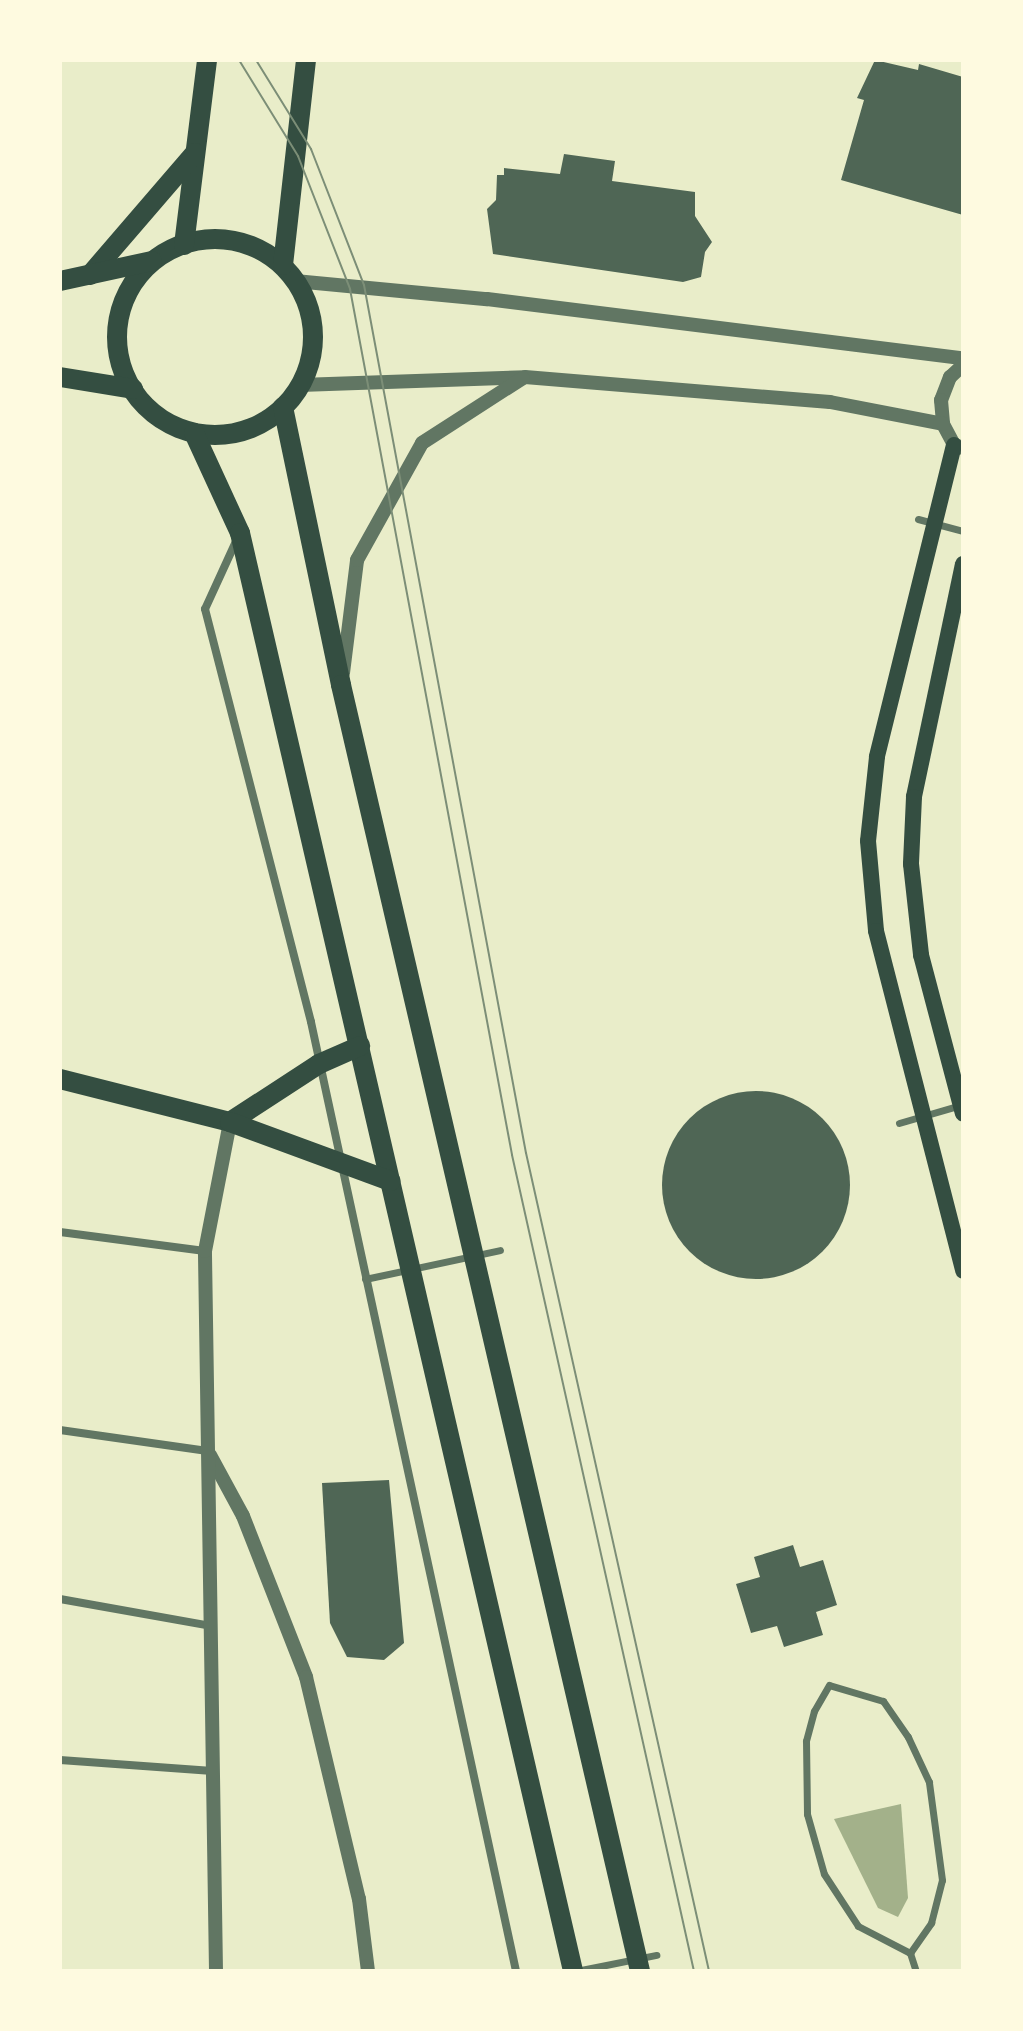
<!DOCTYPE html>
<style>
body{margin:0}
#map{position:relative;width:1023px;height:2031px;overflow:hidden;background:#e9edc9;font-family:Quicksand,sans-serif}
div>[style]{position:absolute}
.water>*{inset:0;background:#a3b18a}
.building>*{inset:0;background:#4f6655}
.round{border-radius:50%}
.pedestrian>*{height:7px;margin:-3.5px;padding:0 3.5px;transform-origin:3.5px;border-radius:3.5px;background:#617663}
.minor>*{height:8px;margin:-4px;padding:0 4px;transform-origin:4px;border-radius:4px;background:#617663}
.tertiary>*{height:14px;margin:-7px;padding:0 7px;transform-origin:7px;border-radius:7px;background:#617663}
.secondary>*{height:16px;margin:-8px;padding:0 8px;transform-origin:8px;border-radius:8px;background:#344e41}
.primary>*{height:20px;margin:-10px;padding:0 10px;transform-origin:10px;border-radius:10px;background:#344e41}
.primary>.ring{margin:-10px;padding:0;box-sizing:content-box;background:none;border:20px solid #344e41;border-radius:50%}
.tram>*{height:2px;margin:-1px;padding:0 1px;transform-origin:1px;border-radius:1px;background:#7c8e77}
span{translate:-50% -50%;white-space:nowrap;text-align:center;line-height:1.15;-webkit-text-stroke:7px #fefae0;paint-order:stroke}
.frame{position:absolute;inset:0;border:62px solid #fefae0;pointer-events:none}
</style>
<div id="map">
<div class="water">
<div style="clip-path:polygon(901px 1804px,908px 1898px,898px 1917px,878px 1908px,834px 1819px)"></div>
</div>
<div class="building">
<div style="clip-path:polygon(875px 60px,918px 70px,919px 64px,963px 77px,963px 215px,841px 180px,864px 100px,857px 98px)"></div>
<div style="clip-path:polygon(564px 154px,615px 161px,612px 181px,695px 192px,695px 216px,712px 242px,705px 252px,701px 277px,683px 282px,493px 254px,487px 209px,496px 200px,497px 175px,504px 175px,504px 168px,560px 174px)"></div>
<div class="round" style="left:662px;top:1091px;width:188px;height:188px"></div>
<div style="clip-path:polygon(389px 1480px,404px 1643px,384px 1660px,347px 1657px,330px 1623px,322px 1483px)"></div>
<div style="clip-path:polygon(793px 1545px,800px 1567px,823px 1560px,837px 1605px,816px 1612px,823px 1635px,784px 1647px,777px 1626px,751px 1633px,736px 1584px,760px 1577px,754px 1557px)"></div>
</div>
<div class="pedestrian">
<div style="left:918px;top:519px;width:47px;rotate:14.9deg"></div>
<div style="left:899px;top:1123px;width:65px;rotate:-16.2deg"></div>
<div style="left:365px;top:1279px;width:138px;rotate:-12.1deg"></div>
<div style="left:910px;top:1953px;width:37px;rotate:-55deg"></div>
<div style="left:931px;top:1923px;width:44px;rotate:-75.7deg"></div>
<div style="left:942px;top:1880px;width:99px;rotate:-97.6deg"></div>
<div style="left:929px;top:1782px;width:50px;rotate:-115deg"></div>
<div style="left:908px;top:1737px;width:44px;rotate:-124.8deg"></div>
<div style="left:883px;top:1701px;width:56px;rotate:-163.5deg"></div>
<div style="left:829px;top:1685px;width:30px;rotate:120deg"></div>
<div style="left:814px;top:1711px;width:31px;rotate:105deg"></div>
<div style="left:806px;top:1741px;width:73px;rotate:89.2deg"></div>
<div style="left:807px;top:1814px;width:62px;rotate:74.2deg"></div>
<div style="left:824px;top:1874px;width:62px;rotate:56.8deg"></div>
<div style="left:858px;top:1926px;width:59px;rotate:27.4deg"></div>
<div style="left:910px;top:1953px;width:19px;rotate:72deg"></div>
<div style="left:576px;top:1971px;width:82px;rotate:-11.3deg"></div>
</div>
<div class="minor">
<div style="left:238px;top:537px;width:79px;rotate:114.6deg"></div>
<div style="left:205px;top:609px;width:426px;rotate:75.6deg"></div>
<div style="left:311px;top:1022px;width:971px;rotate:77.81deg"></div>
<div style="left:60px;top:1232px;width:146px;rotate:7.5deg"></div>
<div style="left:60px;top:1430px;width:149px;rotate:8.1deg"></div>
<div style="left:60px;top:1599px;width:153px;rotate:10.1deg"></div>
<div style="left:60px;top:1760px;width:153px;rotate:4.1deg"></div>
</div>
<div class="tertiary">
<div style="left:295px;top:281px;width:193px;rotate:5.4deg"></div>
<div style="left:487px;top:299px;width:480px;rotate:7.1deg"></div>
<div style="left:963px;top:365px;width:18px;rotate:137deg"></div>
<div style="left:950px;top:377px;width:25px;rotate:111deg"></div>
<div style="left:941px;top:400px;width:24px;rotate:85deg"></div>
<div style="left:943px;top:424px;width:24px;rotate:62deg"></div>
<div style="left:954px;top:445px;width:9px;rotate:18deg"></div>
<div style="left:300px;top:385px;width:225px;rotate:-2deg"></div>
<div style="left:525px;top:377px;width:306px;rotate:4.7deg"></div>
<div style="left:830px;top:402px;width:115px;rotate:11deg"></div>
<div style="left:343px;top:673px;width:114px;rotate:-82.9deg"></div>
<div style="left:357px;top:560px;width:134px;rotate:-60.9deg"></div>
<div style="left:422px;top:443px;width:120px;rotate:-32.8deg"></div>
<div style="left:210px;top:1455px;width:69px;rotate:61.6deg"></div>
<div style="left:243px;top:1516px;width:173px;rotate:68.6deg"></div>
<div style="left:306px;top:1677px;width:228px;rotate:76.6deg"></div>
<div style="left:359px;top:1899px;width:73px;rotate:82.9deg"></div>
<div style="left:216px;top:1971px;width:720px;rotate:-90.88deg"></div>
<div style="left:205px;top:1251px;width:131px;rotate:-79deg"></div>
</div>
<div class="secondary">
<div style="left:954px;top:445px;width:321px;rotate:103.9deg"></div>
<div style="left:877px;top:757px;width:84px;rotate:96.1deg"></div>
<div style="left:868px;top:841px;width:90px;rotate:84.9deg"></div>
<div style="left:876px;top:931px;width:351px;rotate:75.6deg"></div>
<div style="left:963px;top:564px;width:238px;rotate:101.9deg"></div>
<div style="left:914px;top:797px;width:67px;rotate:92.6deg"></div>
<div style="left:911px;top:864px;width:92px;rotate:83.7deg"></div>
<div style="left:921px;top:955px;width:164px;rotate:75.2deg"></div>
</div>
<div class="primary">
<div class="ring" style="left:117px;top:239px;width:176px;height:176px"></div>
<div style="left:184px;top:245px;width:186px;rotate:-82.9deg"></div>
<div style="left:283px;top:265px;width:206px;rotate:-83.6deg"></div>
<div style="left:90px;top:275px;width:161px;rotate:-49.3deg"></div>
<div style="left:60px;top:281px;width:94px;rotate:-12.3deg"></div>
<div style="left:60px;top:377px;width:74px;rotate:9.3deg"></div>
<div style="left:283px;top:407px;width:284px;rotate:78.2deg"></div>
<div style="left:341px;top:685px;width:1320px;rotate:76.91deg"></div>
<div style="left:194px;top:433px;width:110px;rotate:65.3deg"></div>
<div style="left:240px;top:533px;width:1476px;rotate:76.96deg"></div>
<div style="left:60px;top:1079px;width:175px;rotate:14.2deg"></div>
<div style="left:230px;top:1122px;width:106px;rotate:-33.1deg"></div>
<div style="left:319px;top:1064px;width:45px;rotate:-23.7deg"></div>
<div style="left:230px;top:1122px;width:171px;rotate:20.2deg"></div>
</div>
<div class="tram">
<div style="left:239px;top:60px;width:113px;rotate:58.4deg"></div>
<div style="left:298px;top:156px;width:143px;rotate:68.6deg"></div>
<div style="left:350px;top:289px;width:881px;rotate:79.4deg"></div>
<div style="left:512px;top:1155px;width:836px;rotate:77.43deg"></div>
<div style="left:256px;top:60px;width:105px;rotate:58.3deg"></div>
<div style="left:311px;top:149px;width:146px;rotate:68.7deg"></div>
<div style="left:364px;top:285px;width:883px;rotate:79.43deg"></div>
<div style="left:526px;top:1153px;width:838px;rotate:77.39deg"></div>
</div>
<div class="frame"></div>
</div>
